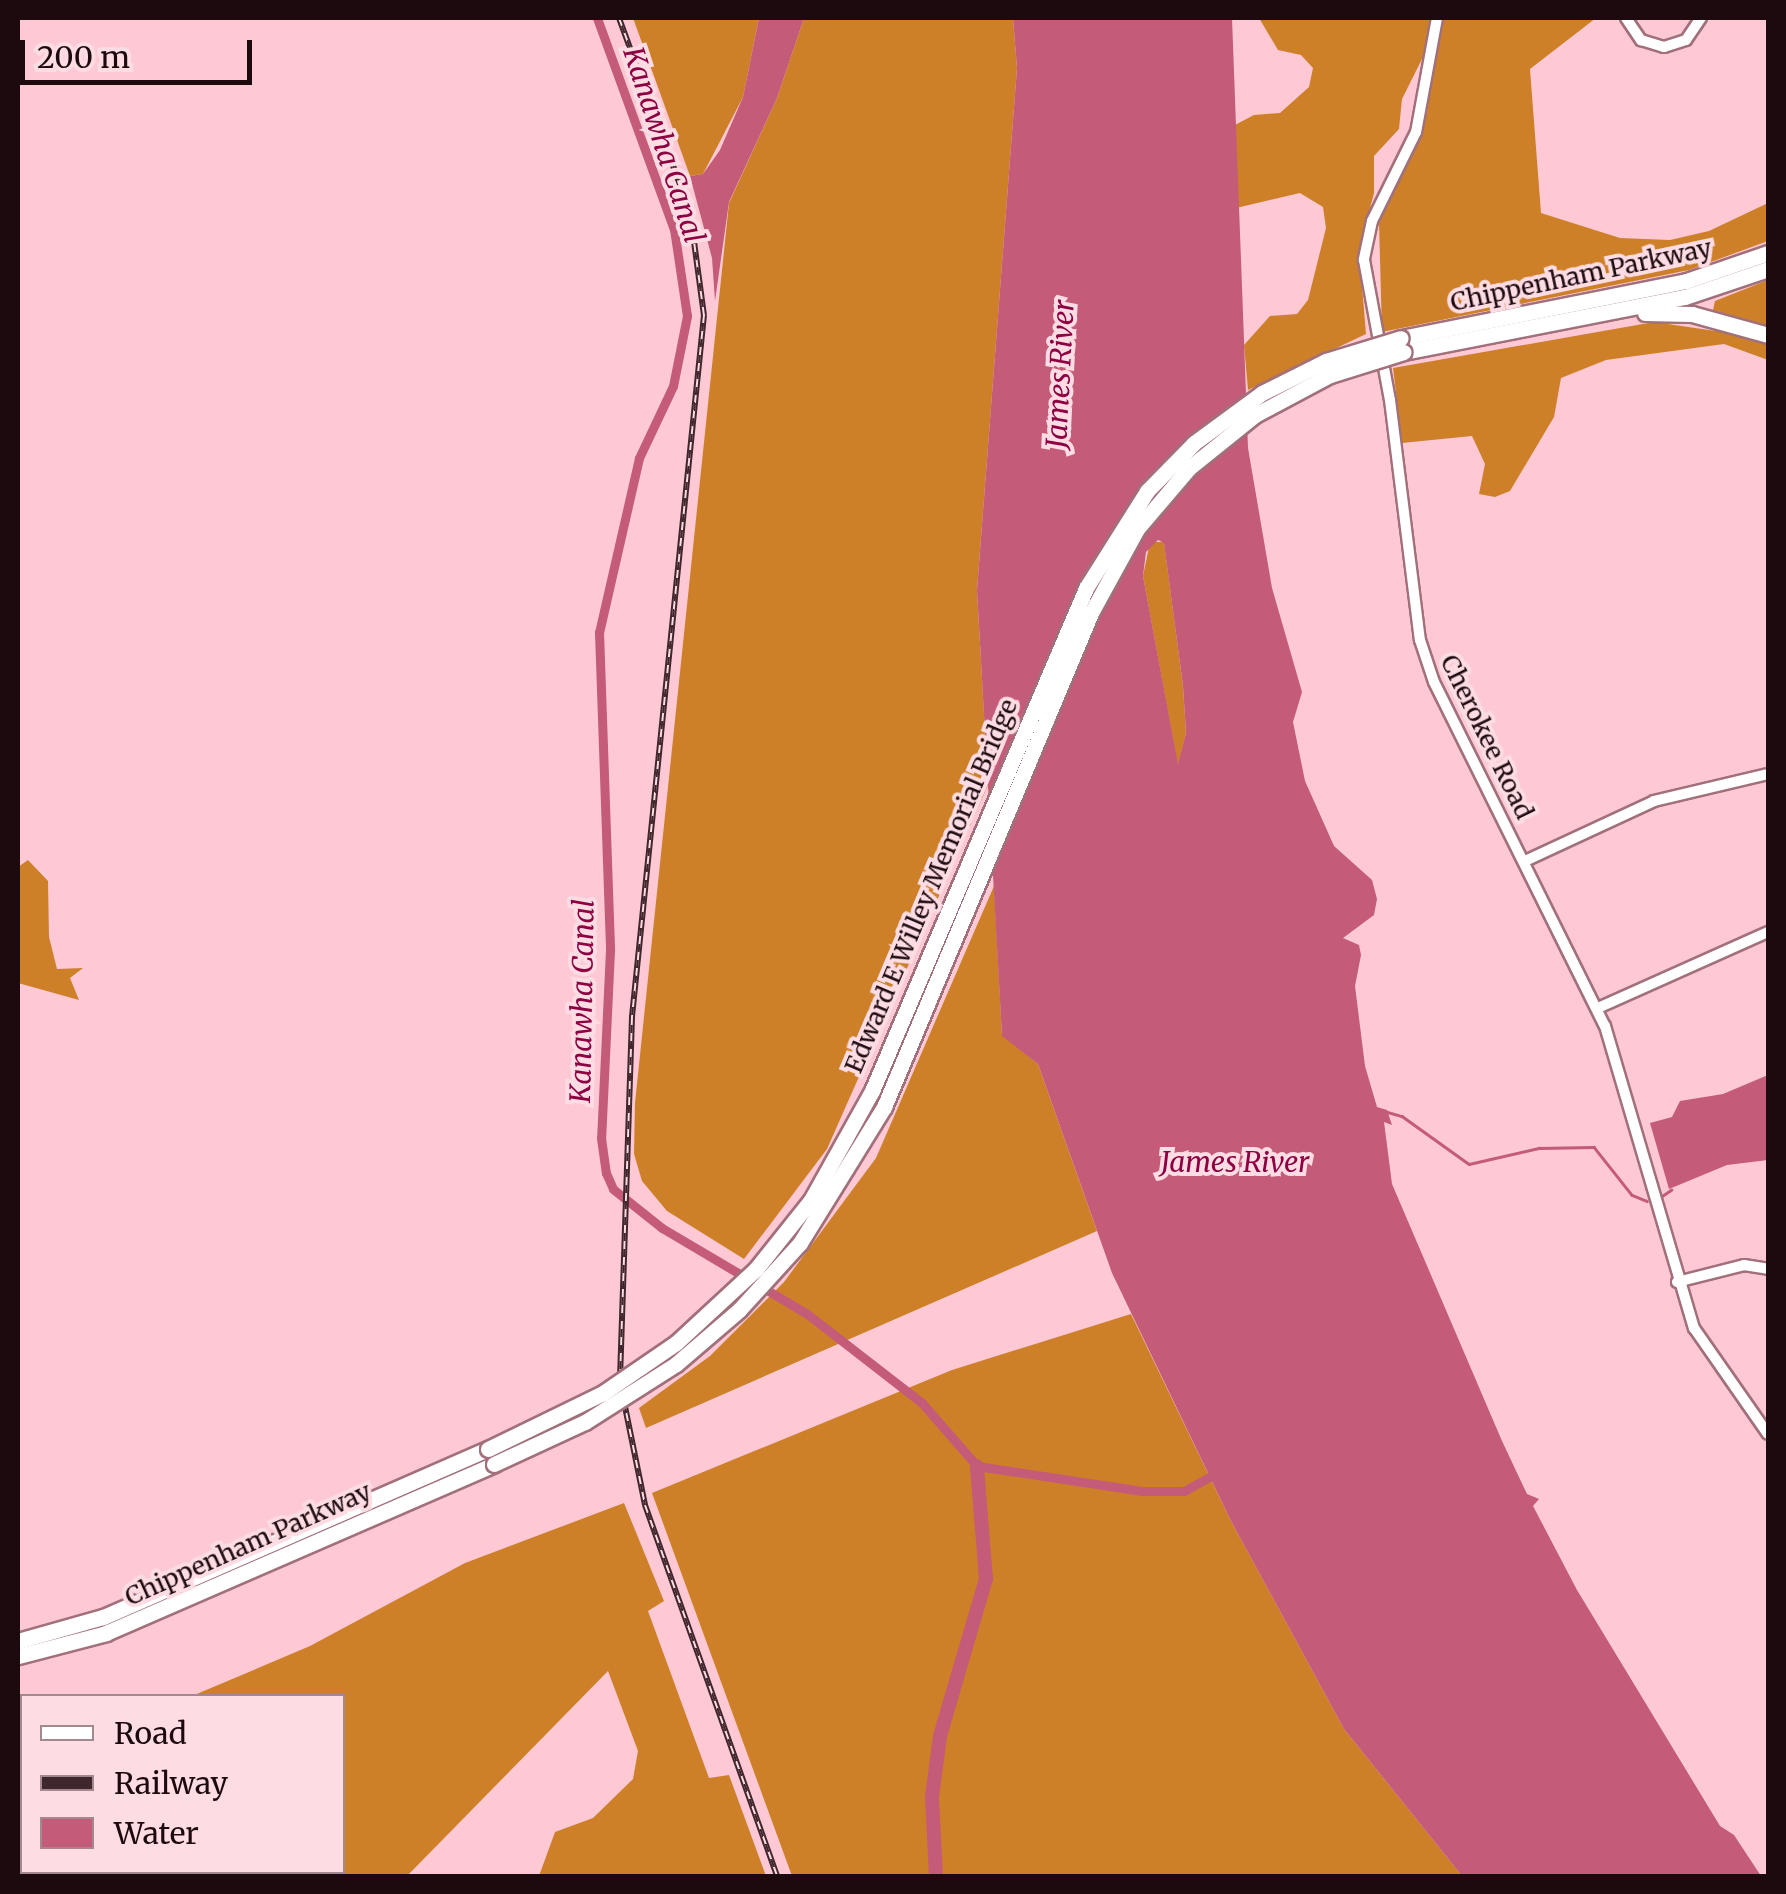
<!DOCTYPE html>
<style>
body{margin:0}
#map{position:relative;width:1786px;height:1894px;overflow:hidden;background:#fec8d4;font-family:Merriweather,serif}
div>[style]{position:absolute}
.forest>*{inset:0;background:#ce8029}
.water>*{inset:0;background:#c35b79}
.stream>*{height:2.5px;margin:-1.25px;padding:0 1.25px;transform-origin:1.25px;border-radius:1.25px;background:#c35b79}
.canal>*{height:9px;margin:-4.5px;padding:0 4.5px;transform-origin:4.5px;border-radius:4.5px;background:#c35b79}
.river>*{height:14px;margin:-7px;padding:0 7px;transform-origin:7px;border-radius:7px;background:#c35b79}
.roads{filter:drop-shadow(2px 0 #a1707b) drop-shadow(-2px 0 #a1707b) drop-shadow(0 2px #a1707b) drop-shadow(0 -2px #a1707b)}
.minor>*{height:10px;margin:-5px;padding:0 5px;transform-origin:5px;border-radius:5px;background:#fff}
.highway>*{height:15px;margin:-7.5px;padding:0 7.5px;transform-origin:7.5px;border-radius:7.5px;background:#fff}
.rail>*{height:6px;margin-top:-3px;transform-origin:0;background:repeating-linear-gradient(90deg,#fddce3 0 8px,#3f272d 0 16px);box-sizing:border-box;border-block:2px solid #3f272d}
.bridges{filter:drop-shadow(2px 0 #a1707b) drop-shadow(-2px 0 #a1707b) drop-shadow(0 2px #a1707b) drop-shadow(0 -2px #a1707b)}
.highway-bridge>*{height:15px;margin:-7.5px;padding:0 7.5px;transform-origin:7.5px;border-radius:7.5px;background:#fff}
span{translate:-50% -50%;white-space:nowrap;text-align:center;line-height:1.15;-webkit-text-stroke:8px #fddce3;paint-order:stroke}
.street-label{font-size:25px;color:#1c0a0f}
.water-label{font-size:28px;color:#8d0142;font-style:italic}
.frame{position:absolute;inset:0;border:20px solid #1c0a0f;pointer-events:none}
.legend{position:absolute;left:20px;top:1694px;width:325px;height:180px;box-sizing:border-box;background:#fddce3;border:2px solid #a3888e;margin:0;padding:12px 18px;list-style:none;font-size:30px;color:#1c0a0f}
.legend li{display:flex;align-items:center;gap:20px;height:50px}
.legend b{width:50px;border:2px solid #a3888e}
.scale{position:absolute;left:20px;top:40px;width:232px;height:45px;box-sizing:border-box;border:5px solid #1c0a0f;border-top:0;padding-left:12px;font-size:30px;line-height:35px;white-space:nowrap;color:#1c0a0f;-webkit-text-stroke:8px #fddce3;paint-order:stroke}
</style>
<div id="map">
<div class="forest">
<div style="clip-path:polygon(633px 18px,759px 18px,743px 97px,703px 174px,690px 176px)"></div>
<div style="clip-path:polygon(804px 18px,1013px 18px,1017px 68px,977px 590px,988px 785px,827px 1149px,744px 1259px,667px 1211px,642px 1181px,634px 1154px,635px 1103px,729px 203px,777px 98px)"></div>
<div style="clip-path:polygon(1259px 18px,1431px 18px,1430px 43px,1402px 99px,1399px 129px,1374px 156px,1374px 193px,1359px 250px,1366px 334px,1248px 390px,1244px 345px,1270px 316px,1297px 314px,1308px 300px,1326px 228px,1323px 207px,1300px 193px,1236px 208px,1231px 127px,1254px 115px,1280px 113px,1309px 87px,1313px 68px,1301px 55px,1278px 50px)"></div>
<div style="clip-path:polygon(1442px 18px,1596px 18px,1530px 69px,1541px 213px,1620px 238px,1670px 240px,1709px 231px,1768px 203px,1768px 241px,1689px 270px,1382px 332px,1379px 223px,1427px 113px)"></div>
<div style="clip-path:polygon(1768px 280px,1768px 326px,1713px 310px,1715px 301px)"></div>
<div style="clip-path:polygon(1654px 322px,1743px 335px,1768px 345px,1768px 360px,1724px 344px,1606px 360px,1561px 378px,1554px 417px,1510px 491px,1495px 497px,1479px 494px,1485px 464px,1472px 436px,1402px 443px,1393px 368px)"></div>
<div style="clip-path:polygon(1150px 542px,1164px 542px,1183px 686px,1186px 733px,1178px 766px,1143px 576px)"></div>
<div style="clip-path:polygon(28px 860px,48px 881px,49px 937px,57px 969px,83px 968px,70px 978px,79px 1000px,18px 983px,18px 867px)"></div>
<div style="clip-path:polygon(994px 886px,1002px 1035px,1038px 1064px,1097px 1231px,646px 1428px,639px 1408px,710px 1356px,784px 1282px,876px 1158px)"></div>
<div style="clip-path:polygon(1131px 1314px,1231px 1521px,1344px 1729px,1462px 1876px,792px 1876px,652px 1493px,952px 1370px)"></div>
<div style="clip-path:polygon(624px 1503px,664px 1601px,648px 1611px,709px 1778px,729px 1775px,766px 1876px,539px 1876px,555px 1832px,593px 1818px,633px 1779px,638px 1751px,608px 1671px,407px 1876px,134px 1876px,342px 1872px,342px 1696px,192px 1696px,310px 1646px,465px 1563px)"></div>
</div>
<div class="water">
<div style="clip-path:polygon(759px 18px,804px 18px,777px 98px,729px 202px,715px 301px,712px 258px,690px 176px,703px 174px,720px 150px,743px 97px)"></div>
<div style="clip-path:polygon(evenodd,1013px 18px,1232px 18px,1248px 448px,1272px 588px,1302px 692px,1293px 722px,1305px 781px,1334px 846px,1372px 880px,1377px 899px,1374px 915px,1343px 938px,1359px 945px,1361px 955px,1355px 986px,1365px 1066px,1377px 1107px,1387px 1110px,1392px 1125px,1384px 1122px,1392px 1184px,1502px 1441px,1527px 1494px,1539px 1499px,1533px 1506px,1577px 1590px,1720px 1826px,1734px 1835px,1761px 1876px,1462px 1876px,1344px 1729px,1231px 1521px,1112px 1273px,1038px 1064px,1002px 1036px,977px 590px,1017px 68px,1013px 18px,1158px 540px,1164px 543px,1183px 686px,1186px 733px,1178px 764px,1143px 576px,1146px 552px,1158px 540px)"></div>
<div style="clip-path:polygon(1768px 1075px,1768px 1160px,1727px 1165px,1669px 1189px,1650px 1123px,1672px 1117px,1680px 1101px,1723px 1094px)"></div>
</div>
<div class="stream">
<div style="left:1384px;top:1111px;width:19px;rotate:16deg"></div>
<div style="left:1402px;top:1116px;width:82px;rotate:35.6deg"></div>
<div style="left:1469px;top:1164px;width:72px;rotate:-12.9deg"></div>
<div style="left:1539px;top:1148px;width:55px;rotate:-1deg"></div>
<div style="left:1594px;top:1147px;width:61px;rotate:51.6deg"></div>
<div style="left:1632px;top:1195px;width:16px;rotate:22deg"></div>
<div style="left:1662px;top:1196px;width:11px;rotate:-34deg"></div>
</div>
<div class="canal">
<div style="left:597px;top:18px;width:225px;rotate:70deg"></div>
<div style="left:674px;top:229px;width:88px;rotate:81.5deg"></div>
<div style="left:687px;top:316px;width:71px;rotate:101.3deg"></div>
<div style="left:673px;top:386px;width:80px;rotate:115.3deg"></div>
<div style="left:639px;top:458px;width:179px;rotate:102.9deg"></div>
<div style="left:599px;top:632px;width:318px;rotate:88deg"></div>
<div style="left:610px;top:950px;width:188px;rotate:92.7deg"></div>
<div style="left:601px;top:1138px;width:35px;rotate:82deg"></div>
<div style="left:606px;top:1173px;width:17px;rotate:66deg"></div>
<div style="left:613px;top:1189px;width:63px;rotate:38.5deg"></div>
<div style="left:662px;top:1228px;width:167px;rotate:30.6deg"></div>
<div style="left:806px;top:1313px;width:147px;rotate:37.8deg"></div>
<div style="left:922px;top:1403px;width:84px;rotate:48.9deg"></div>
<div style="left:977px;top:1466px;width:167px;rotate:8.6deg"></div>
<div style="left:1142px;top:1491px;width:42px"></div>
<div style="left:1184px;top:1491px;width:38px;rotate:-29deg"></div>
</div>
<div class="river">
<div style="left:936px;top:1876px;width:79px;rotate:-92.9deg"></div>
<div style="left:932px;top:1797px;width:62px;rotate:-82.5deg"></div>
<div style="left:940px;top:1736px;width:164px;rotate:-73.7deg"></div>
<div style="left:986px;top:1579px;width:113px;rotate:-94.6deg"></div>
</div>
<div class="roads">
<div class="minor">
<div style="left:1437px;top:18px;width:116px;rotate:100.4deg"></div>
<div style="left:1416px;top:132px;width:99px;rotate:116.3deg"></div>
<div style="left:1372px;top:221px;width:40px;rotate:102deg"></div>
<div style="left:1364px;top:260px;width:142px;rotate:79.5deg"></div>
<div style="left:1390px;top:400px;width:242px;rotate:82.9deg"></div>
<div style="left:1420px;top:640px;width:44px;rotate:71.6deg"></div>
<div style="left:1434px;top:682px;width:384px;rotate:63.6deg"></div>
<div style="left:1605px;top:1026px;width:315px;rotate:73.6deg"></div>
<div style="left:1694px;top:1328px;width:129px;rotate:55.1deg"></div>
<div style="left:1626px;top:18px;width:27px;rotate:56deg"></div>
<div style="left:1641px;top:40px;width:24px;rotate:17deg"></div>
<div style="left:1664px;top:47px;width:23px;rotate:-18deg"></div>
<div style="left:1686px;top:40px;width:27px;rotate:-56deg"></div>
<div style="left:1525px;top:861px;width:142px;rotate:-24.9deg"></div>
<div style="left:1654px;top:801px;width:117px;rotate:-13.3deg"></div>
<div style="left:1598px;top:1008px;width:186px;rotate:-24.1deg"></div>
<div style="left:1677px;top:1282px;width:69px;rotate:-14.2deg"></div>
<div style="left:1744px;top:1265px;width:24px;rotate:9deg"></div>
</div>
<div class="highway">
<div style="left:1645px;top:313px;width:47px;rotate:1.2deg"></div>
<div style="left:1692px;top:314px;width:79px;rotate:15.4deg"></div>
<div style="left:1401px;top:338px;width:291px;rotate:-11.3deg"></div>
<div style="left:1686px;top:281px;width:87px;rotate:-18.9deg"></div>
<div style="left:1404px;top:352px;width:286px;rotate:-11.1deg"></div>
<div style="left:1685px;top:297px;width:88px;rotate:-18.6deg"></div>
<div style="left:18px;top:1641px;width:88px;rotate:-15.8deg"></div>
<div style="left:103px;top:1617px;width:420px;rotate:-23.6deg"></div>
<div style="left:18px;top:1656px;width:91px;rotate:-14.6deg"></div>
<div style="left:106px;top:1633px;width:423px;rotate:-23.5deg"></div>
</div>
</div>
<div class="rail">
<div style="left:619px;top:18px;width:207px;rotate:69.9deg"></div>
<div style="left:690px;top:212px;width:104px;rotate:82.3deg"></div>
<div style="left:704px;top:315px;width:706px;rotate:95.86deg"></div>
<div style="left:632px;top:1017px;width:365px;rotate:91.9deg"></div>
<div style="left:620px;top:1382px;width:126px;rotate:78.5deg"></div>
<div style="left:645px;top:1505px;width:394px;rotate:70.4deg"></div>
</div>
<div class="bridges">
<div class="highway-bridge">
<div style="left:488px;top:1449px;width:128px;rotate:-26deg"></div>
<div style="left:603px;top:1393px;width:88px;rotate:-34.4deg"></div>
<div style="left:676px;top:1343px;width:109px;rotate:-42.8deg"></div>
<div style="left:756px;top:1269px;width:88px;rotate:-51.4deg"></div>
<div style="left:811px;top:1200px;width:125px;rotate:-60.8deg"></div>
<div style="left:872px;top:1091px;width:547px;rotate:-66.95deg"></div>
<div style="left:1086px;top:588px;width:115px;rotate:-57.8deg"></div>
<div style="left:1147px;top:491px;width:67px;rotate:-45.6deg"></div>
<div style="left:1194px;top:443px;width:84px;rotate:-36.3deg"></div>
<div style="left:1262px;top:393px;width:72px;rotate:-26.6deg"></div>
<div style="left:1326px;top:361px;width:78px;rotate:-17deg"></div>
<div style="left:494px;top:1464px;width:100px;rotate:-24.8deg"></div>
<div style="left:585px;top:1422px;width:108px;rotate:-32.5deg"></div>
<div style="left:676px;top:1364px;width:83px;rotate:-40.6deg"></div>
<div style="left:739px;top:1310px;width:91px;rotate:-47.7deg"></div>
<div style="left:800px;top:1243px;width:160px;rotate:-58.3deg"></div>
<div style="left:884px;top:1107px;width:536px;rotate:-67.26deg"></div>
<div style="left:1091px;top:613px;width:96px;rotate:-61.3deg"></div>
<div style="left:1137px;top:529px;width:80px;rotate:-49.6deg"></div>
<div style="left:1189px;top:468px;width:85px;rotate:-38.8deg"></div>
<div style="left:1255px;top:415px;width:85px;rotate:-28.1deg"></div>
<div style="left:1330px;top:375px;width:77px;rotate:-17.3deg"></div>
</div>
</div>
<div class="street-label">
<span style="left:1581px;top:275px;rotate:-12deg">Chippenham Parkway</span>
<span style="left:1487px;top:737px;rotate:64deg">Cherokee Road</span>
<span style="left:931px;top:886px;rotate:-67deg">Edward E Willey Memorial Bridge</span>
<span style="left:248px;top:1544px;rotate:-24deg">Chippenham Parkway</span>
</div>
<div class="water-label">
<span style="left:664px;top:145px;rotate:72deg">Kanawha Canal</span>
<span style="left:1060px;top:374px;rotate:-87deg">James River</span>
<span style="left:582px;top:1001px;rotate:-89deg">Kanawha Canal</span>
<span style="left:1235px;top:1162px">James River</span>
</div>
<div class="frame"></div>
<ul class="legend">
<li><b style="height:12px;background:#fff"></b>Road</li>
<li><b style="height:12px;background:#3f272d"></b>Railway</li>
<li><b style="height:28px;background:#c35b79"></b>Water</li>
</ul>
<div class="scale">200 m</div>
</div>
